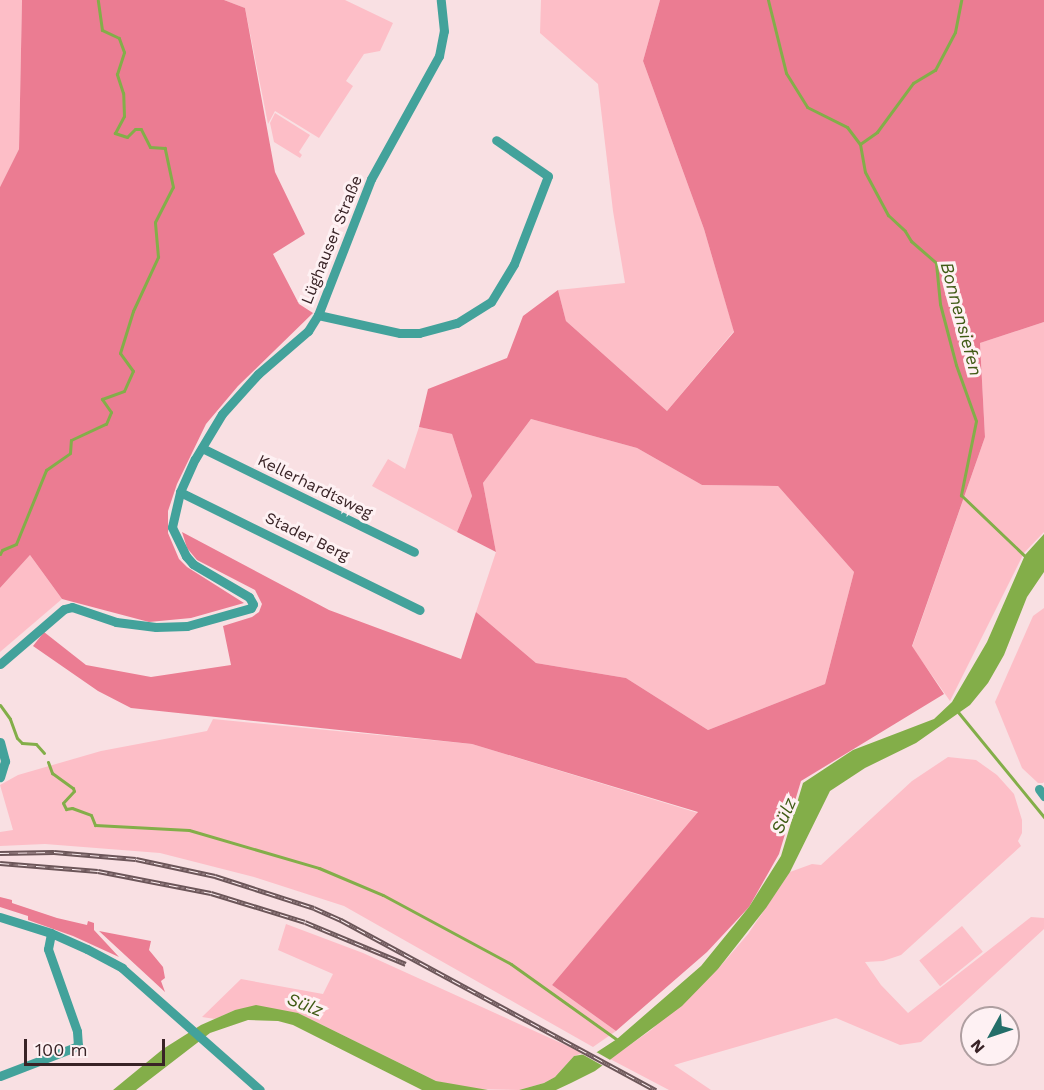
<!DOCTYPE html>
<meta charset="utf-8">
<style>
body{margin:0}
#map{position:relative;width:1044px;height:1090px;overflow:hidden;background:#f9e0e3;font-family:"Work Sans",sans-serif}
div>[style]{position:absolute}
.green>*{inset:0;background:#fdbec7;transform-origin:0 0}
.forest>*{inset:0;background:#eb7c92}
.water>*{inset:0;background:#83ae49}
.pier>*{inset:0;background:#f9e0e3}
.stream>*{height:3px;margin:-1.5px;padding:0 1.5px;transform-origin:1.5px;border-radius:1.5px;background:#83ae49}
.street>*{height:9px;margin:-4.5px;padding:0 4.5px;transform-origin:4.5px;border-radius:4.5px;background:#43a29b}
.rail>*{height:5px;margin-top:-2.5px;transform-origin:0;background:repeating-linear-gradient(90deg,#fef1f3 0 9px,#6c5659 0 18px);box-sizing:border-box;border-block:2px solid #6c5659}
span{translate:-50% -50%;white-space:nowrap;text-align:center;line-height:1.15;-webkit-text-stroke:6px #fef1f3;paint-order:stroke}
.street-label{font-size:16px;color:#392326}
.water-label{font-size:18px;color:#405b15;font-style:italic}
.north{position:absolute;left:960px;top:1006px;width:60px;height:60px;box-sizing:border-box;background:#fef1f3;border:2px solid #af9fa1;border-radius:50%;rotate:230deg;font-size:16px;font-weight:700;line-height:24px;text-align:center;color:#392326}
.north::after{content:'';display:block;margin:auto;width:21px;height:27px;background:#246e69;clip-path:polygon(50% 0,100% 100%,50% 72%,0 100%)}
.scale{position:absolute;left:24px;top:1039px;width:141px;height:27px;box-sizing:border-box;border:3px solid #392326;border-top:0;padding-left:8px;font-size:18px;line-height:21px;white-space:nowrap;color:#392326;-webkit-text-stroke:4px #fef1f3;paint-order:stroke}
</style>
<div id="map">
<div class="green">
<div style="clip-path:polygon(0 0,22px 0,19px 149px,0 187px)"></div>
<div style="clip-path:polygon(224px 0,345px 0,393px 23px,380px 51px,364px 54px,346px 81px,353px 86px,319px 138px,275px 111px,268px 124px,245px 8px)"></div>
<div style="clip-path:polygon(541px 0,660px 0,643px 61px,704px 229px,734px 331px,667px 411px,566px 321px,558px 290px,625px 283px,613px 211px,598px 84px,540px 33px)"></div>
<div style="clip-path:polygon(275px 113px,310px 135px,299px 152px,302px 155px,300px 158px,274px 142px,270px 123px)"></div>
<div style="clip-path:polygon(1044px 322px,1044px 532px,1024px 553px,950px 701px,912px 647px,985px 437px,980px 343px)"></div>
<div style="clip-path:polygon(531px 419px,637px 448px,702px 485px,778px 486px,854px 572px,825px 684px,708px 730px,626px 678px,536px 663px,476px 612px,496px 552px,483px 483px)"></div>
<div style="clip-path:polygon(419px 427px,452px 434px,472px 496px,457px 532px,372px 486px,388px 459px,405px 469px)"></div>
<div style="clip-path:polygon(30px 555px,62px 599px,0 652px,0 588px)"></div>
<div style="clip-path:polygon(1044px 608px,1044px 782px,1043px 783px,1038px 783px,1022px 768px,995px 702px,1033px 616px)"></div>
<div style="clip-path:polygon(213px 719px,472px 744px,698px 813px,552px 985px,616px 1031px,593px 1047px,344px 906px,254px 877px,160px 853px,45px 844px,0 846px,0 832px,13px 830px,0 785px,18px 775px,101px 751px,207px 731px)"></div>
<div style="clip-path:polygon(948px 757px,976px 760px,997px 775px,1014px 794px,1022px 820px,1022px 833px,1018px 841px,1021px 846px,901px 955px,883px 961px,865px 962px,881px 985px,908px 1013px,1031px 917px,1044px 918px,1044px 929px,921px 1042px,900px 1045px,836px 1018px,674px 1065px,711px 1090px,669px 1090px,610px 1059px,651px 1030px,718px 969px,748px 934px,790px 872px,812px 864px,821px 865px,912px 781px)"></div>
<div style="clip-path:polygon(286px 924px,363px 953px,583px 1053px,574px 1056px,555px 1077px,544px 1083px,519px 1090px,471px 1089px,436px 1081px,298px 1013px,235px 1010px,215px 1019px,202px 1017px,241px 979px,323px 994px,333px 974px,278px 950px)"></div>
<div style="left:962px;top:926px;width:33px;height:55px;rotate:51deg"></div>
</div>
<div class="forest">
<div style="clip-path:polygon(22px 0,224px 0,245px 8px,275px 172px,305px 234px,273px 254px,299px 304px,313px 313px,238px 386px,206px 424px,177px 484px,168px 511px,168px 533px,179px 559px,187px 567px,244px 603px,191px 618px,149px 622px,62px 599px,30px 555px,0 588px,0 187px,19px 149px)"></div>
<div style="clip-path:polygon(660px 0,1044px 0,1044px 322px,980px 343px,985px 437px,912px 646px,944px 694px,801px 781px,779px 854px,749px 907px,707px 952px,616px 1031px,552px 985px,698px 812px,472px 744px,131px 708px,98px 691px,33px 646px,44px 632px,86px 665px,151px 677px,231px 665px,223px 626px,252px 617px,259px 612px,262px 604px,255px 590px,197px 560px,187px 548px,182px 532px,329px 610px,461px 659px,476px 612px,536px 663px,626px 678px,708px 730px,825px 684px,854px 572px,778px 486px,702px 485px,637px 448px,531px 419px,483px 483px,496px 552px,457px 532px,472px 496px,452px 434px,419px 427px,428px 389px,507px 358px,523px 316px,558px 290px,566px 321px,667px 411px,734px 332px,704px 229px,643px 61px)"></div>
<div style="clip-path:polygon(0 897px,12px 900px,12px 903px,57px 918px,87px 925px,88px 921px,94px 923px,94px 930px,119px 957px,73px 936px,28px 920px,28px 916px,0 907px)"></div>
<div style="clip-path:polygon(99px 931px,151px 941px,149px 950px,163px 967px,165px 978px,161px 981px,165px 992px)"></div>
</div>
<div class="water">
<div style="clip-path:polygon(1044px 534px,1044px 572px,1027px 597px,1004px 655px,988px 683px,970px 705px,916px 743px,865px 768px,830px 791px,790px 872px,766px 908px,718px 969px,682px 1006px,595px 1071px,571px 1083px,556px 1090px,519px 1090px,544px 1083px,555px 1077px,574px 1056px,597px 1052px,617px 1039px,701px 966px,749px 907px,781px 856px,803px 783px,853px 750px,934px 719px,952px 702px,987px 642px,1025px 555px)"></div>
<div style="clip-path:polygon(256px 1005px,298px 1013px,436px 1081px,488px 1090px,422px 1090px,293px 1025px,278px 1021px,248px 1020px,210px 1033px,136px 1090px,113px 1090px,163px 1049px,201px 1025px,235px 1010px)"></div>
</div>
<div class="pier">
<div style="clip-path:polygon(591px 1049px,612px 1061px,605px 1067px,580px 1053px,583px 1050px)"></div>
</div>
<div class="stream">
<div style="left:768px;top:0;width:75px;rotate:76.1deg"></div>
<div style="left:786px;top:73px;width:40px;rotate:58deg"></div>
<div style="left:807px;top:107px;width:45px;rotate:26.6deg"></div>
<div style="left:847px;top:127px;width:21px;rotate:53deg"></div>
<div style="left:860px;top:144px;width:28px;rotate:80deg"></div>
<div style="left:865px;top:172px;width:49px;rotate:61.9deg"></div>
<div style="left:888px;top:215px;width:23px;rotate:43deg"></div>
<div style="left:905px;top:231px;width:12px;rotate:59deg"></div>
<div style="left:911px;top:241px;width:33px;rotate:41deg"></div>
<div style="left:936px;top:263px;width:41px;rotate:84.4deg"></div>
<div style="left:940px;top:304px;width:63px;rotate:75.3deg"></div>
<div style="left:956px;top:365px;width:59px;rotate:70.3deg"></div>
<div style="left:976px;top:421px;width:76px;rotate:101.5deg"></div>
<div style="left:961px;top:495px;width:91px;rotate:43.7deg"></div>
<div style="left:860px;top:144px;width:21px;rotate:-35deg"></div>
<div style="left:877px;top:132px;width:61px;rotate:-53.7deg"></div>
<div style="left:913px;top:83px;width:26px;rotate:-31deg"></div>
<div style="left:935px;top:70px;width:43px;rotate:-62.2deg"></div>
<div style="left:955px;top:32px;width:33px;rotate:-79deg"></div>
<div style="left:0;top:554px;width:4px;rotate:-63deg"></div>
<div style="left:2px;top:550px;width:15px;rotate:-23deg"></div>
<div style="left:16px;top:544px;width:80px;rotate:-67.9deg"></div>
<div style="left:46px;top:470px;width:29px;rotate:-35deg"></div>
<div style="left:70px;top:453px;width:13px;rotate:-86deg"></div>
<div style="left:71px;top:440px;width:38px;rotate:-25deg"></div>
<div style="left:106px;top:424px;width:13px;rotate:-67deg"></div>
<div style="left:111px;top:412px;width:16px;rotate:-125deg"></div>
<div style="left:102px;top:399px;width:23px;rotate:-20deg"></div>
<div style="left:124px;top:391px;width:22px;rotate:-66deg"></div>
<div style="left:133px;top:371px;width:22px;rotate:-126deg"></div>
<div style="left:120px;top:353px;width:44px;rotate:-72.8deg"></div>
<div style="left:133px;top:311px;width:60px;rotate:-65.2deg"></div>
<div style="left:158px;top:257px;width:35px;rotate:-95deg"></div>
<div style="left:155px;top:222px;width:39px;rotate:-63deg"></div>
<div style="left:173px;top:187px;width:40px;rotate:-102deg"></div>
<div style="left:165px;top:148px;width:15px;rotate:-176deg"></div>
<div style="left:150px;top:147px;width:20px;rotate:-117deg"></div>
<div style="left:141px;top:129px;width:6px;rotate:180deg"></div>
<div style="left:135px;top:129px;width:11px;rotate:135deg"></div>
<div style="left:127px;top:137px;width:13px;rotate:-162deg"></div>
<div style="left:115px;top:133px;width:19px;rotate:-62deg"></div>
<div style="left:124px;top:116px;width:23px;rotate:-92deg"></div>
<div style="left:123px;top:93px;width:20px;rotate:-108deg"></div>
<div style="left:117px;top:74px;width:23px;rotate:-72deg"></div>
<div style="left:124px;top:52px;width:15px;rotate:-110deg"></div>
<div style="left:119px;top:38px;width:19px;rotate:-155deg"></div>
<div style="left:102px;top:30px;width:30px;rotate:-98deg"></div>
<div style="left:0;top:705px;width:17px;rotate:54deg"></div>
<div style="left:10px;top:719px;width:20px;rotate:70deg"></div>
<div style="left:17px;top:738px;width:7px;rotate:45deg"></div>
<div style="left:22px;top:743px;width:14px;rotate:4deg"></div>
<div style="left:36px;top:744px;width:12px;rotate:48deg"></div>
<div style="left:958px;top:712px;width:136px;rotate:50.7deg"></div>
<div style="left:48px;top:762px;width:12px;rotate:70deg"></div>
<div style="left:52px;top:773px;width:26px;rotate:36deg"></div>
<div style="left:73px;top:788px;width:3px;rotate:72deg"></div>
<div style="left:74px;top:791px;width:16px;rotate:133deg"></div>
<div style="left:63px;top:803px;width:7px;rotate:63deg"></div>
<div style="left:66px;top:809px;width:6px;rotate:-9deg"></div>
<div style="left:72px;top:808px;width:20px;rotate:20deg"></div>
<div style="left:91px;top:815px;width:11px;rotate:68deg"></div>
<div style="left:95px;top:825px;width:94px;rotate:3deg"></div>
<div style="left:189px;top:830px;width:135px;rotate:16.3deg"></div>
<div style="left:319px;top:868px;width:69px;rotate:22.9deg"></div>
<div style="left:383px;top:895px;width:145px;rotate:28.3deg"></div>
<div style="left:511px;top:964px;width:133px;rotate:35.5deg"></div>
</div>
<div class="street">
<div style="left:318px;top:315px;width:84px;rotate:12.4deg"></div>
<div style="left:400px;top:333px;width:19px"></div>
<div style="left:419px;top:333px;width:39px;rotate:-15deg"></div>
<div style="left:457px;top:323px;width:40px;rotate:-32deg"></div>
<div style="left:491px;top:302px;width:44px;rotate:-58.8deg"></div>
<div style="left:514px;top:264px;width:94px;rotate:-68.9deg"></div>
<div style="left:548px;top:176px;width:63px;rotate:-145.3deg"></div>
<div style="left:202px;top:448px;width:236px;rotate:26.1deg"></div>
<div style="left:180px;top:492px;width:267px;rotate:26.2deg"></div>
<div style="left:0;top:664px;width:84px;rotate:-40.7deg"></div>
<div style="left:64px;top:609px;width:8px;rotate:-14deg"></div>
<div style="left:72px;top:607px;width:46px;rotate:18.8deg"></div>
<div style="left:116px;top:622px;width:40px;rotate:7.1deg"></div>
<div style="left:156px;top:627px;width:31px;rotate:-2deg"></div>
<div style="left:187px;top:626px;width:66px;rotate:-15.7deg"></div>
<div style="left:251px;top:608px;width:4px;rotate:-63deg"></div>
<div style="left:253px;top:604px;width:8px;rotate:-120deg"></div>
<div style="left:249px;top:597px;width:65px;rotate:-149.5deg"></div>
<div style="left:193px;top:564px;width:11px;rotate:-131deg"></div>
<div style="left:186px;top:556px;width:32px;rotate:-116deg"></div>
<div style="left:172px;top:527px;width:36px;rotate:-77deg"></div>
<div style="left:180px;top:492px;width:36px;rotate:-66deg"></div>
<div style="left:195px;top:459px;width:52px;rotate:-59deg"></div>
<div style="left:222px;top:414px;width:54px;rotate:-48deg"></div>
<div style="left:258px;top:374px;width:66px;rotate:-40.7deg"></div>
<div style="left:308px;top:331px;width:19px;rotate:-58deg"></div>
<div style="left:318px;top:315px;width:146px;rotate:-68.7deg"></div>
<div style="left:371px;top:179px;width:141px;rotate:-61.1deg"></div>
<div style="left:439px;top:56px;width:25px;rotate:-79deg"></div>
<div style="left:444px;top:31px;width:31px;rotate:-96deg"></div>
<div style="left:0;top:742px;width:20px;rotate:75deg"></div>
<div style="left:5px;top:761px;width:17px;rotate:107deg"></div>
<div style="left:1039px;top:789px;width:9px;rotate:54deg"></div>
<div style="left:0;top:917px;width:53px;rotate:17.4deg"></div>
<div style="left:51px;top:933px;width:39px;rotate:24deg"></div>
<div style="left:87px;top:949px;width:40px;rotate:28deg"></div>
<div style="left:122px;top:968px;width:184px;rotate:41.5deg"></div>
<div style="left:0;top:1076px;width:84px;rotate:-21deg"></div>
<div style="left:78px;top:1046px;width:15px;rotate:-94deg"></div>
<div style="left:77px;top:1031px;width:87px;rotate:-109.5deg"></div>
<div style="left:48px;top:949px;width:16px;rotate:-79deg"></div>
</div>
<div class="rail">
<div style="left:0;top:853px;width:54px;rotate:-1.1deg"></div>
<div style="left:54px;top:852px;width:82px;rotate:4.9deg"></div>
<div style="left:136px;top:859px;width:81px;rotate:12.1deg"></div>
<div style="left:215px;top:876px;width:104px;rotate:17.9deg"></div>
<div style="left:314px;top:908px;width:30px;rotate:24deg"></div>
<div style="left:341px;top:920px;width:358px;rotate:28.4deg"></div>
<div style="left:0;top:863px;width:98px;rotate:4.7deg"></div>
<div style="left:98px;top:871px;width:115px;rotate:11deg"></div>
<div style="left:211px;top:893px;width:98px;rotate:17.1deg"></div>
<div style="left:305px;top:922px;width:109px;rotate:22.6deg"></div>
</div>
<div class="street-label">
<span style="left:332px;top:240px;rotate:-68deg">Lüghauser Straße</span>
<span style="left:315px;top:487px;rotate:26deg">Kellerhardtsweg</span>
<span style="left:307px;top:537px;rotate:26deg">Stader Berg</span>
</div>
<div class="water-label">
<span style="left:961px;top:319px;rotate:75deg">Bonnensiefen</span>
<span style="left:784px;top:816px;rotate:-67deg">Sülz</span>
<span style="left:305px;top:1005px;rotate:21deg">Sülz</span>
</div>
<div class="north">N</div>
<div class="scale">100 m</div>
</div>
